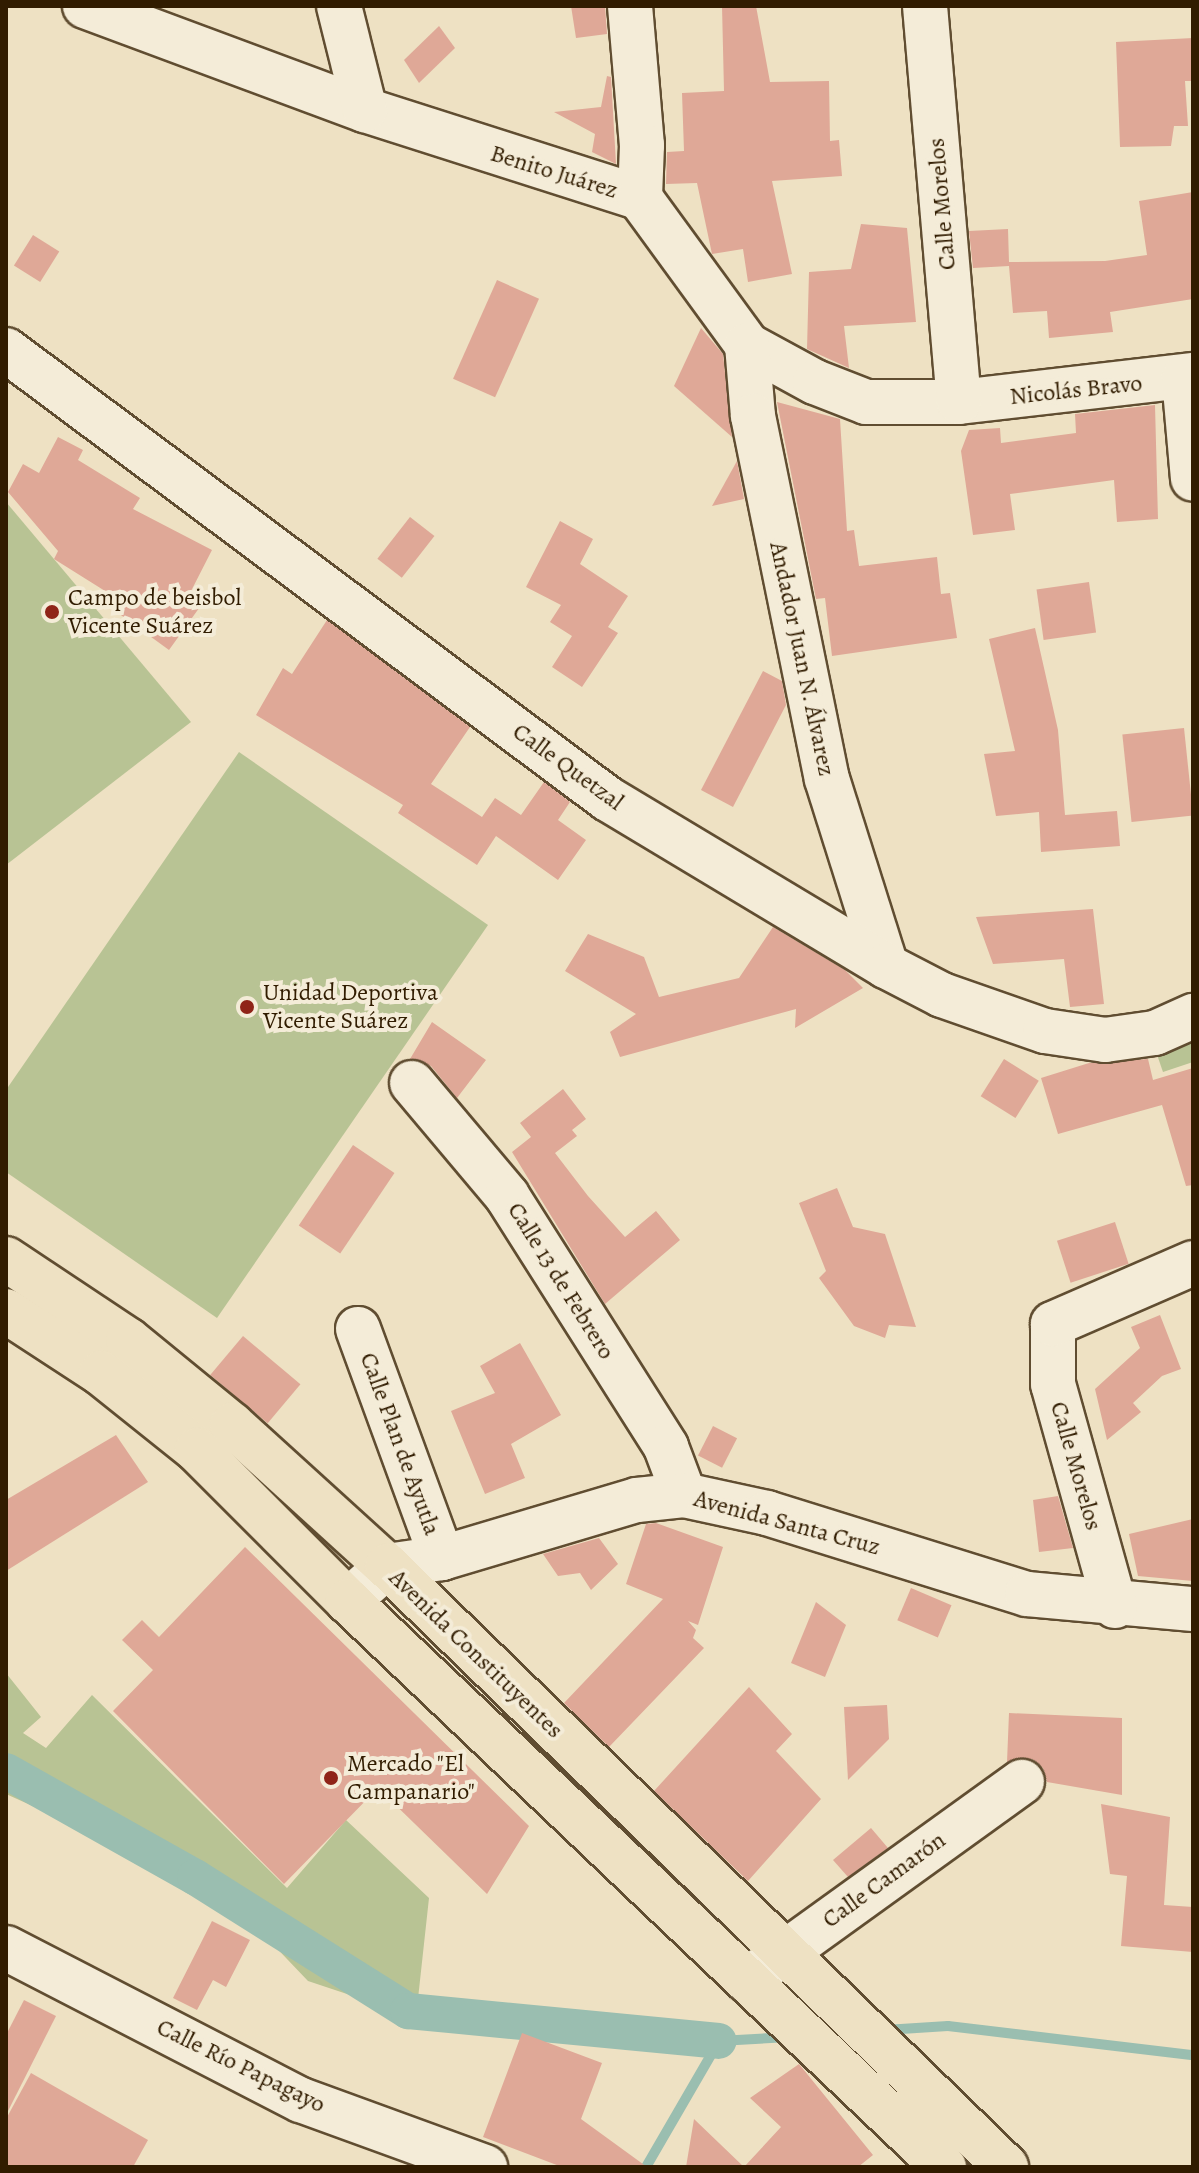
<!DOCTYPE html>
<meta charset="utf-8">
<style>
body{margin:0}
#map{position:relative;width:1199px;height:2173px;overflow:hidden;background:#eee1c3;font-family:Alegreya,serif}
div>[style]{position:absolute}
.green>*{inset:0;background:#b8c394}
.stream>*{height:10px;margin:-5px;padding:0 5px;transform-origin:5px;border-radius:5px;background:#9abeb0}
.canal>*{height:36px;margin:-18px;padding:0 18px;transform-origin:18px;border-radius:18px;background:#9abeb0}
.building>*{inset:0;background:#dfa897;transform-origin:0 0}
.roads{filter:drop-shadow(2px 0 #604d31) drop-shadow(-2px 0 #604d31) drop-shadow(0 2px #604d31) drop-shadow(0 -2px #604d31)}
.minor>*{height:44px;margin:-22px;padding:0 22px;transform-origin:22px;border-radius:22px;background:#f4ecd8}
.major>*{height:44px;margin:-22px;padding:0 22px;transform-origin:22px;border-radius:22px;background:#eee1c3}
.dots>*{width:22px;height:22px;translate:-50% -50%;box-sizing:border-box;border:4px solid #f4ecd8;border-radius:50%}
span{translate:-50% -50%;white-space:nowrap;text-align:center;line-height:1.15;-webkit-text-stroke:8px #f4ecd8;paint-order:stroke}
.street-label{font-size:24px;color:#311c00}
.poi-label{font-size:24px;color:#311c00}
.left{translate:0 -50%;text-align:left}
.frame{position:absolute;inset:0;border:8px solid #311c00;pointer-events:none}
</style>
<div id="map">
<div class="green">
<div style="clip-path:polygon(6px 502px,191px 722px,6px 865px)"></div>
<div style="clip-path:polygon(239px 752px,488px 925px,217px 1318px,6px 1172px,6px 1090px)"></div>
<div style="clip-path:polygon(1190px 1034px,1193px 1062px,1163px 1072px,1154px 1046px)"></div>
<div style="clip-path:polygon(6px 1673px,41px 1717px,23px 1733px,46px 1748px,92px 1695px,287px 1888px,346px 1820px,429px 1898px,416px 2017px,308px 1981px,266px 1937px,150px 1859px,6px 1794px)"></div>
</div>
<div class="stream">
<div style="left:885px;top:2030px;width:63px;rotate:-3.6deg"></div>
<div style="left:948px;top:2026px;width:247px;rotate:6.8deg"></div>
<div style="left:646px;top:2167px;width:146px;rotate:-59.9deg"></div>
<div style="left:719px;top:2041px;width:70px;rotate:-3.3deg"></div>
</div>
<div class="canal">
<div style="left:6px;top:1771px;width:217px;rotate:29.3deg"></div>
<div style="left:195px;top:1877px;width:252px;rotate:32.2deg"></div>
<div style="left:408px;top:2011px;width:312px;rotate:5.5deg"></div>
</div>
<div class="building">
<div style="clip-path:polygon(571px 6px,605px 6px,607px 34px,576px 38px)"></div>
<div style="clip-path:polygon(722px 6px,756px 6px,770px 82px,829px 81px,830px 141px,839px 140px,842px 176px,772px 181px,792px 274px,748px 282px,743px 249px,712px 254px,697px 183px,666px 184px,667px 152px,684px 151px,682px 93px,724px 91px)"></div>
<div style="clip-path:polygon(439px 26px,455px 48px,419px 83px,404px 60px)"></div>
<div style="clip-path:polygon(1193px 38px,1193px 81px,1185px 81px,1188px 126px,1174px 126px,1171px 146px,1120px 147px,1116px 42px)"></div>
<div style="clip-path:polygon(607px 76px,611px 77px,616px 164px,592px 152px,595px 134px,554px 112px,601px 107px)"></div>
<div style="clip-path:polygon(1193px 192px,1193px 299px,1110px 312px,1113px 332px,1049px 338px,1047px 311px,1013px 313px,1009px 266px,973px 268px,969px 231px,1008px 229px,1009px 262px,1105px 261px,1147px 255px,1139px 201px)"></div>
<div style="clip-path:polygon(861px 224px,907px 228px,916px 322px,844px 326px,849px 368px,807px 349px,809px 272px,851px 269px)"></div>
<div style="left:33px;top:235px;width:31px;height:36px;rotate:32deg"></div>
<div style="left:497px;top:280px;width:46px;height:108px;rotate:24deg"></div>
<div style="clip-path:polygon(701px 328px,723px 354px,732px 437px,674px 386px)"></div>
<div style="clip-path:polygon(777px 402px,840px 419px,847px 531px,854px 530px,859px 566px,937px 557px,941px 594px,950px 593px,957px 638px,832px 656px,825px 598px,816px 599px)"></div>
<div style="clip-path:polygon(1155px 405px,1158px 519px,1117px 522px,1114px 480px,1010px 494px,1015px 530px,973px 535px,961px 451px,969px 430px,1000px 428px,1001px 443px,1076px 433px,1075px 414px)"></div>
<div style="clip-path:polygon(58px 437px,83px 450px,78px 460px,140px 498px,133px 509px,212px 550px,189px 595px,202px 604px,169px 650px,114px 610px,121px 601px,54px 559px,58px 551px,8px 492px,23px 464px,39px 473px)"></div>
<div style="clip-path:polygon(737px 461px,744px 499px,712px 506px)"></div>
<div style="left:410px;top:517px;width:31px;height:53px;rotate:38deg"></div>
<div style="clip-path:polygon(560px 521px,593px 539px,580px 564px,628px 596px,608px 627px,618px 633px,582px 687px,552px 667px,572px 636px,550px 622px,561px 605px,526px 587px)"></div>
<div style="left:1089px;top:582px;width:51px;height:53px;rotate:82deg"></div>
<div style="clip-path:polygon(327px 620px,470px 727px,431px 784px,482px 817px,495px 798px,521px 815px,544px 782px,570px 802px,558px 820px,586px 840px,558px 880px,496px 836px,477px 865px,398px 813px,403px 805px,256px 715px,283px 668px,292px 674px)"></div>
<div style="clip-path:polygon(1035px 628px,1058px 730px,1065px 815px,1117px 811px,1120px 846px,1041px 852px,1039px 812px,996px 816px,984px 754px,1015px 751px,989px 639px)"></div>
<div style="clip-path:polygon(763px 671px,782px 681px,786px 705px,733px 807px,701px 790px)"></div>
<div style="left:1184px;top:728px;width:88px;height:62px;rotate:84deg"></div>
<div style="clip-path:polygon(1093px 909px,1104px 1004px,1070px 1007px,1064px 959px,993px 964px,976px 917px)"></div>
<div style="clip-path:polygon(773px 927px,845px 970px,863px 988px,795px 1028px,796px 1009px,620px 1057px,610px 1032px,636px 1014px,565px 971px,588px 934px,644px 957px,659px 997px,739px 978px)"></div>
<div style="clip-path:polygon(432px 1022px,486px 1060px,457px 1098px,431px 1066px,410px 1059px)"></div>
<div style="left:1004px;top:1059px;width:41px;height:44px;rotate:32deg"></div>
<div style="clip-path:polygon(1148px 1059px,1153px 1080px,1193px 1068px,1193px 1185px,1186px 1186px,1162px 1105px,1058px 1134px,1041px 1078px,1089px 1063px)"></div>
<div style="clip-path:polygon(563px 1089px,586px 1119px,572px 1130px,577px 1136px,555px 1153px,588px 1196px,625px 1237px,656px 1211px,680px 1240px,605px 1304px,512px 1152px,531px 1137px,520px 1123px)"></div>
<div style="left:353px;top:1145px;width:50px;height:97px;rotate:34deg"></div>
<div style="clip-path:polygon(837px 1188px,853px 1227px,885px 1234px,916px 1327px,889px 1325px,885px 1338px,854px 1326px,819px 1278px,826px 1271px,799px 1203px)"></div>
<div style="left:1115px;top:1222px;width:44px;height:61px;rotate:72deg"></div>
<div style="clip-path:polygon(1160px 1315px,1181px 1369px,1162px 1376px,1133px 1403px,1141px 1412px,1107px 1440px,1095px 1389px,1140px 1348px,1131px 1327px)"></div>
<div style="left:243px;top:1336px;width:75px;height:51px;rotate:40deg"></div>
<div style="clip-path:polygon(520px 1343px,561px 1415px,511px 1444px,525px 1478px,485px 1494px,451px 1411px,495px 1393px,480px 1366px)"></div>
<div style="left:713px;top:1426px;width:27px;height:33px;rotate:27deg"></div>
<div style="clip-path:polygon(116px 1435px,148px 1482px,6px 1571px,6px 1500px)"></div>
<div style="clip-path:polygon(1058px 1496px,1073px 1548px,1039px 1552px,1033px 1500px)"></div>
<div style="clip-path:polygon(1193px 1519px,1193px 1581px,1138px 1576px,1129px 1534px)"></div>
<div style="clip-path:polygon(656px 1523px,723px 1547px,698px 1625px,688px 1621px,696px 1630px,693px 1638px,704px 1648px,609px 1747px,564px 1703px,663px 1599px,626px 1584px,646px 1524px)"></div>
<div style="clip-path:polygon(599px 1538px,618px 1564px,591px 1590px,580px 1573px,558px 1576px,543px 1554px)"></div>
<div style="clip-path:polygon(245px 1547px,529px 1826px,487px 1894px,378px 1788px,284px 1884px,113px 1711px,153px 1670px,122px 1640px,142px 1620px,159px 1637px)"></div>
<div style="left:911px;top:1588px;width:44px;height:35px;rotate:23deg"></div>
<div style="clip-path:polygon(816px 1602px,846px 1625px,825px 1677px,791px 1663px)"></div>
<div style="clip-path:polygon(749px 1687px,792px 1734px,776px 1751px,821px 1799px,748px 1881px,654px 1791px)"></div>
<div style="clip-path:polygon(887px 1705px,889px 1739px,848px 1780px,844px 1707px)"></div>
<div style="clip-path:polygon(1009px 1713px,1122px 1718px,1122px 1795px,1047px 1782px,1043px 1768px,1032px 1759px,1007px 1762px)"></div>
<div style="clip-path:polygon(1101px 1804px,1170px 1817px,1164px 1905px,1193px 1907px,1193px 1952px,1121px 1946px,1127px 1876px,1110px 1874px)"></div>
<div style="clip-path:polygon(871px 1828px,888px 1848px,848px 1877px,833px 1860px)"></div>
<div style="clip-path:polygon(212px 1921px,250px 1940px,226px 1987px,213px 1980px,197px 2010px,173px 1998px)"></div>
<div style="clip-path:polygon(24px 2000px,56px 2016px,6px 2115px,6px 2035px)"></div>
<div style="clip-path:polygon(522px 2033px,602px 2063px,581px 2119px,647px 2167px,562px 2167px,483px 2137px)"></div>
<div style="clip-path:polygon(799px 2064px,873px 2155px,858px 2167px,686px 2167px,694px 2119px,744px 2167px,781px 2127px,750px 2098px)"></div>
<div style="clip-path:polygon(31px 2073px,148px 2140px,133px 2167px,6px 2167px,6px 2119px)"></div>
</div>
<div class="roads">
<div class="minor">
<div style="left:85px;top:6px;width:299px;rotate:20.4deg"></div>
<div style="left:365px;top:110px;width:289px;rotate:17.7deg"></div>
<div style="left:640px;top:198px;width:182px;rotate:53.9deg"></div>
<div style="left:747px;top:345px;width:77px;rotate:28.6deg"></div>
<div style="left:815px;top:382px;width:55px;rotate:21.4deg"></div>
<div style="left:866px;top:402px;width:93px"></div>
<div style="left:959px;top:402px;width:236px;rotate:-6.6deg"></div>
<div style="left:339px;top:6px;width:107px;rotate:76deg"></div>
<div style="left:630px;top:6px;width:140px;rotate:85.1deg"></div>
<div style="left:642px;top:145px;width:53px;rotate:92.2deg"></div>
<div style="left:925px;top:6px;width:397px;rotate:85.1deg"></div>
<div style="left:747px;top:345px;width:71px;rotate:85.2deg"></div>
<div style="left:753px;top:416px;width:370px;rotate:78.5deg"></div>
<div style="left:827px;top:779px;width:196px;rotate:72.5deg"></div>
<div style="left:6px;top:350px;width:751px;rotate:36.72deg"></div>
<div style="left:608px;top:799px;width:324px;rotate:31deg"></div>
<div style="left:886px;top:966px;width:63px;rotate:27.4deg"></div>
<div style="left:942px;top:995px;width:109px;rotate:19.3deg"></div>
<div style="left:1045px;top:1031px;width:61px;rotate:8.5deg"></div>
<div style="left:1105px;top:1040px;width:50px;rotate:-8deg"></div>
<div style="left:1155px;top:1033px;width:42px;rotate:-24.1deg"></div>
<div style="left:1184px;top:378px;width:101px;rotate:84.9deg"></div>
<div style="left:412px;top:1083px;width:148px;rotate:49.9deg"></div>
<div style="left:507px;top:1196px;width:297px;rotate:57.6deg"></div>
<div style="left:666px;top:1447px;width:51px;rotate:69.4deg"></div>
<div style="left:358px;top:1329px;width:244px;rotate:69.9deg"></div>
<div style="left:348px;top:1601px;width:52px;rotate:-41.9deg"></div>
<div style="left:387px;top:1566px;width:56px;rotate:-8.3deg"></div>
<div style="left:442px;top:1558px;width:203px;rotate:-16.6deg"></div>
<div style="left:637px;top:1500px;width:47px;rotate:-6.1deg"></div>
<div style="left:684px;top:1495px;width:85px;rotate:12.2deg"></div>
<div style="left:767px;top:1513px;width:272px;rotate:17.3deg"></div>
<div style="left:1027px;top:1594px;width:167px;rotate:5.2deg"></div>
<div style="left:1115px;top:1606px;width:230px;rotate:-105.6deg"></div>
<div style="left:1053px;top:1384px;width:60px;rotate:-90deg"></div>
<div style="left:1053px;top:1324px;width:153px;rotate:-23.5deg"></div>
<div style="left:6px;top:1948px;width:332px;rotate:27.3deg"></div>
<div style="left:301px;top:2100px;width:196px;rotate:20deg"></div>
<div style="left:747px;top:1980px;width:339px;rotate:-35.8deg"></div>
</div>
<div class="major">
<div style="left:6px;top:1259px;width:146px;rotate:33.6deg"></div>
<div style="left:128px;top:1340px;width:134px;rotate:39.3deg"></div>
<div style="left:232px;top:1425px;width:210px;rotate:42.3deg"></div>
<div style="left:387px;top:1566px;width:863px;rotate:44.15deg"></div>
<div style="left:6px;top:1311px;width:113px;rotate:33.1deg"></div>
<div style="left:101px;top:1373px;width:123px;rotate:38.7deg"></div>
<div style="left:197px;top:1450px;width:214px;rotate:45deg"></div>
<div style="left:348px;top:1601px;width:822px;rotate:43.52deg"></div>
</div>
</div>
<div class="dots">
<div style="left:52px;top:612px;background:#8f2418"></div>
<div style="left:247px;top:1007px;background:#8f2418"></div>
<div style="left:331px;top:1778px;background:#8f2418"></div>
</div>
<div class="street-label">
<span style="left:554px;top:172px;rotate:17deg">Benito Juárez</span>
<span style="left:942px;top:204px;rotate:-95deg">Calle Morelos</span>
<span style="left:1076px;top:390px;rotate:-6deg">Nicolás Bravo</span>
<span style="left:802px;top:659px;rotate:78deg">Andador Juan N. Álvarez</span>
<span style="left:568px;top:767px;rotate:36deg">Calle Quetzal</span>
<span style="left:561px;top:1281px;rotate:58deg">Calle 13 de Febrero</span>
<span style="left:400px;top:1444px;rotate:70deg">Calle Plan de Ayutla</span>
<span style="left:1076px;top:1466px;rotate:74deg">Calle Morelos</span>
<span style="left:787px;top:1523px;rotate:15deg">Avenida Santa Cruz</span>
<span style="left:476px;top:1654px;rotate:44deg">Avenida Constituyentes</span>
<span style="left:884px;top:1880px;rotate:-36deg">Calle Camarón</span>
<span style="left:241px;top:2066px;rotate:26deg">Calle Río Papagayo</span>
</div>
<div class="poi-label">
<span class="left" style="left:68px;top:612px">Campo de beisbol<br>Vicente Suárez</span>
<span class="left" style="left:263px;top:1007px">Unidad Deportiva<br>Vicente Suárez</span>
<span class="left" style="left:347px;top:1778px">Mercado "El<br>Campanario"</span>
</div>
<div class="frame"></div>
</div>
